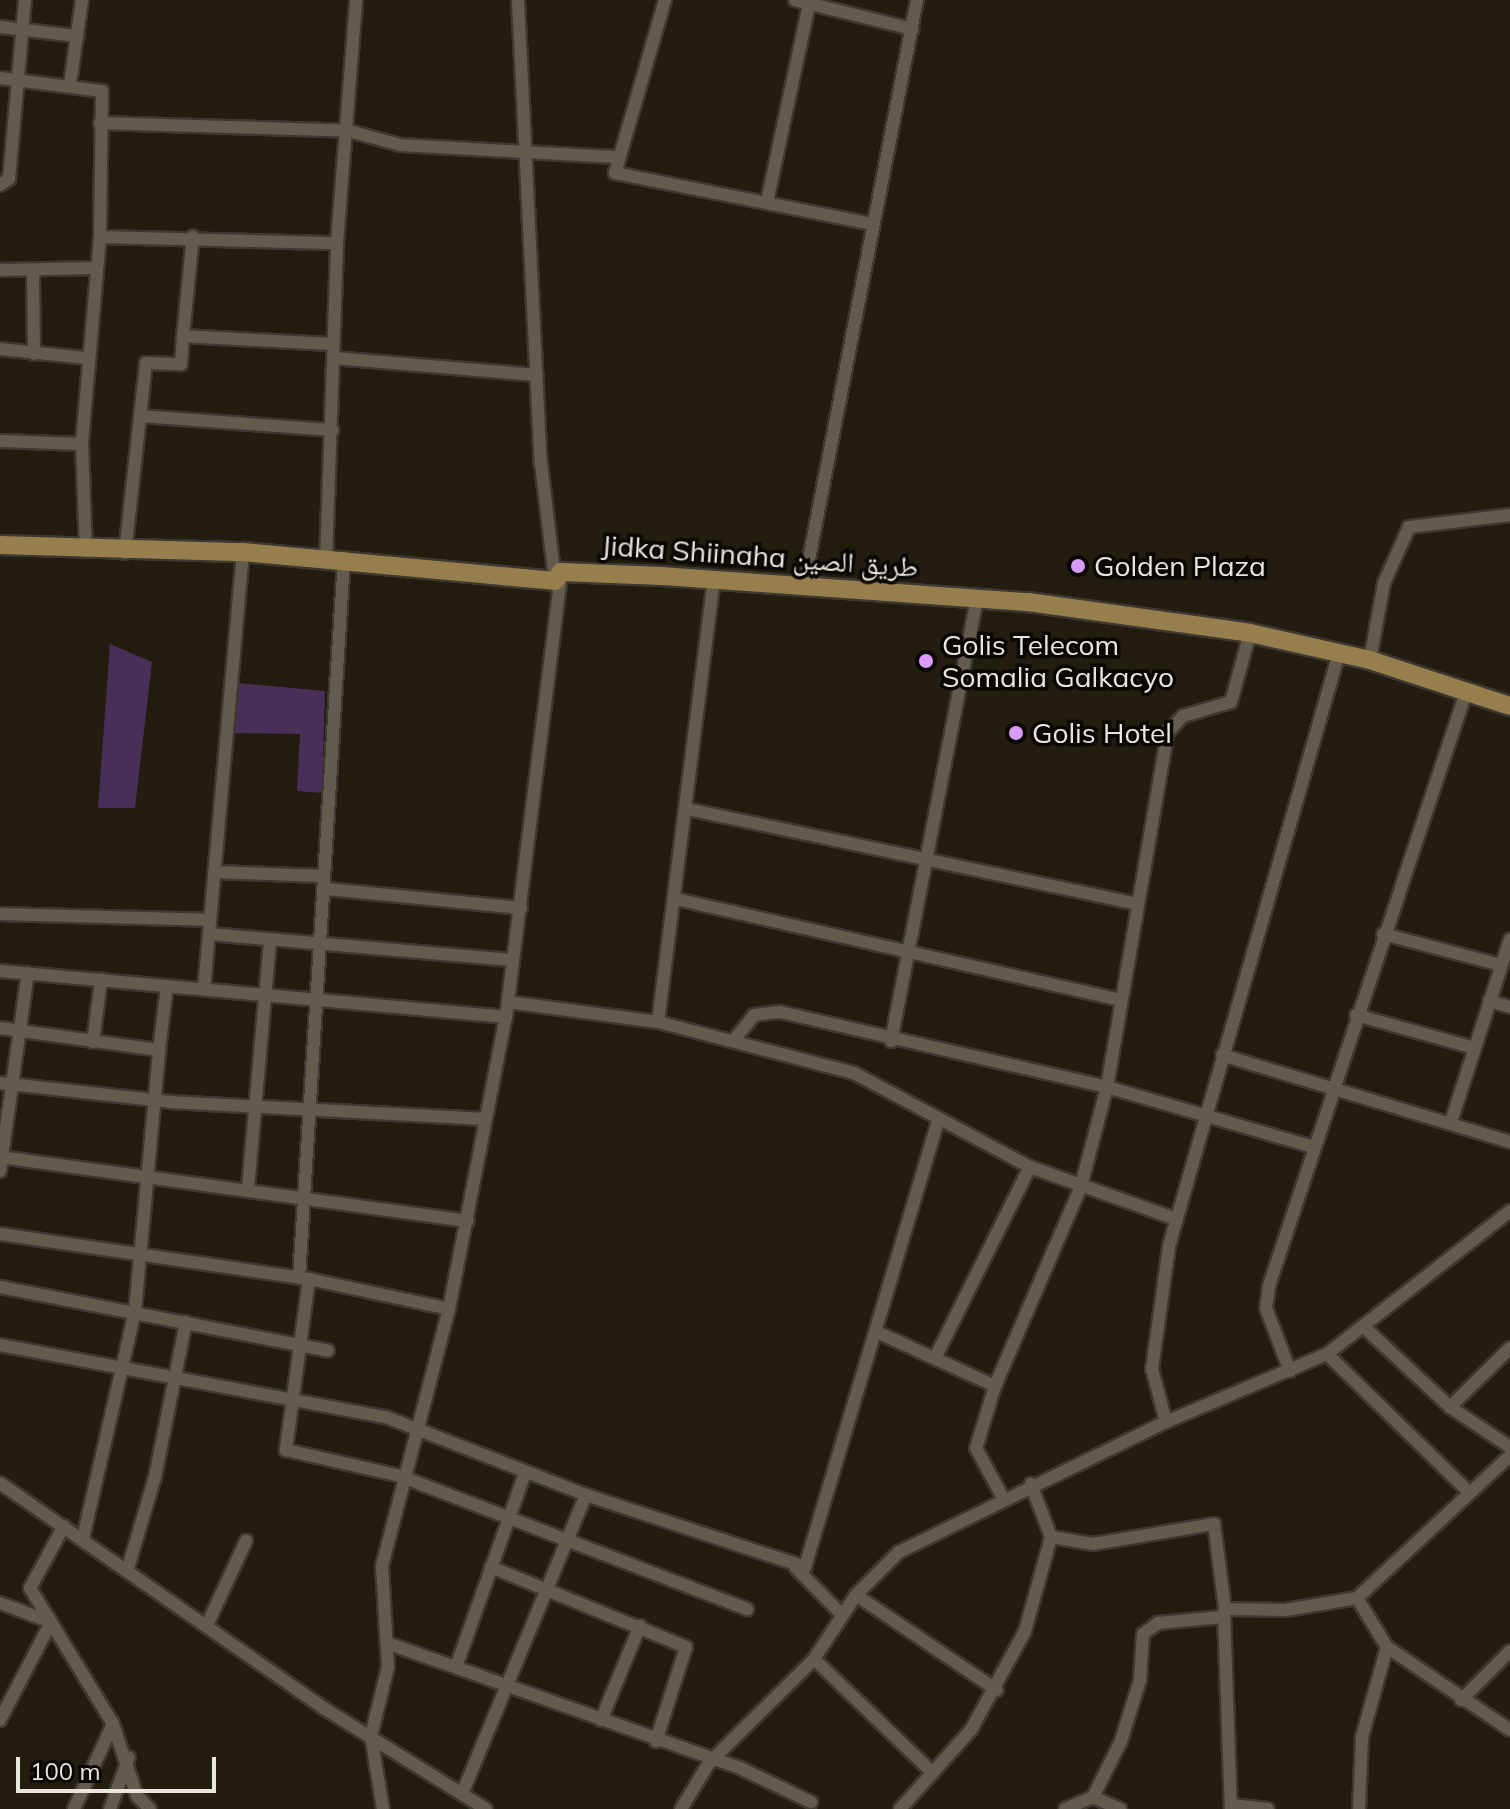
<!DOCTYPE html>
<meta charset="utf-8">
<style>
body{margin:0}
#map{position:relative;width:1510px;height:1809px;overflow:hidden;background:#231d10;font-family:Mulish,"Noto Naskh Arabic",sans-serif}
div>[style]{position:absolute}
.green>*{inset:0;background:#492e57}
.roads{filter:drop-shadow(2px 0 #3d3832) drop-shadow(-2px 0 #3d3832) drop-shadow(0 2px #3d3832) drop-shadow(0 -2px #3d3832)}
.minor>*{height:12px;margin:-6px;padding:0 6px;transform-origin:6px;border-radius:6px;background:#635b4d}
.primary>*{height:18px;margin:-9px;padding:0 9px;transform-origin:9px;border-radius:9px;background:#977e4d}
.dots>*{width:22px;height:22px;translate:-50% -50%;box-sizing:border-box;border:4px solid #0a0704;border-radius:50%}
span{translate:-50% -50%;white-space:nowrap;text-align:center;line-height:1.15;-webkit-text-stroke:7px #0a0704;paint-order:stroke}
.street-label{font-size:28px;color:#eae6de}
.poi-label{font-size:28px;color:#eae6de}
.left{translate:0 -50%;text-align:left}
.scale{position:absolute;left:16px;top:1757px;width:200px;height:36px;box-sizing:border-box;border:4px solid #eae6de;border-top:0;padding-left:10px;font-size:24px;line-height:28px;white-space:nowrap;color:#eae6de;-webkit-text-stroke:6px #0a0704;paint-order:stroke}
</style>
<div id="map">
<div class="green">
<div style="clip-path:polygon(110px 644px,152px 662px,135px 808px,98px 808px)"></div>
<div style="clip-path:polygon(238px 683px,325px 691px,322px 793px,297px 791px,300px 734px,233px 733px)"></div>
</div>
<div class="roads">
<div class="minor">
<div style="left:518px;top:0;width:464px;rotate:87.2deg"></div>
<div style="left:541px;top:463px;width:119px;rotate:83.2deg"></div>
<div style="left:665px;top:0;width:180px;rotate:106.1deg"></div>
<div style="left:615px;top:173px;width:262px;rotate:11.2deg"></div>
<div style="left:795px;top:0;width:121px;rotate:13.9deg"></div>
<div style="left:0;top:27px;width:78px;rotate:6.7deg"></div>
<div style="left:0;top:78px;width:103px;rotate:7.3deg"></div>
<div style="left:102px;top:91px;width:146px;rotate:90.8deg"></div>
<div style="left:100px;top:237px;width:208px;rotate:95deg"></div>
<div style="left:82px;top:444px;width:107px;rotate:87.9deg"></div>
<div style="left:70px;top:84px;width:85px;rotate:-81.9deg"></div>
<div style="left:100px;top:123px;width:249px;rotate:1.8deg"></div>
<div style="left:349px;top:131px;width:53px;rotate:15.4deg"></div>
<div style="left:400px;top:145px;width:218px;rotate:3.2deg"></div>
<div style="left:0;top:185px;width:11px;rotate:-34deg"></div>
<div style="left:9px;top:179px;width:180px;rotate:-84.9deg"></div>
<div style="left:767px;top:202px;width:202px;rotate:-78deg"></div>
<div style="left:100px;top:237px;width:237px;rotate:1.5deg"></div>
<div style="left:0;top:270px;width:95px;rotate:-1.2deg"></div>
<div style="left:33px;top:272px;width:82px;rotate:89.3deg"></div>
<div style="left:183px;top:336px;width:100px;rotate:-84.3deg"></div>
<div style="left:0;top:349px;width:85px;rotate:6deg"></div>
<div style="left:334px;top:358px;width:203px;rotate:4.8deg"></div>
<div style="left:140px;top:416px;width:193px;rotate:4.2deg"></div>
<div style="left:0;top:441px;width:82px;rotate:2.1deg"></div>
<div style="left:125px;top:553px;width:191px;rotate:-83.7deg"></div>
<div style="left:146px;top:363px;width:35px;rotate:2deg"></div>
<div style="left:181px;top:364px;width:28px;rotate:-86deg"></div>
<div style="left:183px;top:336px;width:150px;rotate:3.1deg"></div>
<div style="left:326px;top:561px;width:318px;rotate:-88deg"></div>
<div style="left:337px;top:243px;width:244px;rotate:-85.5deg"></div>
<div style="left:804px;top:585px;width:596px;rotate:-79.07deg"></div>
<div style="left:1370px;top:660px;width:78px;rotate:-79.7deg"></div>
<div style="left:1384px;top:583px;width:61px;rotate:-65.9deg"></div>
<div style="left:1409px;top:527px;width:102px;rotate:-6.8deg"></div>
<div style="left:687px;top:809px;width:459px;rotate:11.9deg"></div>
<div style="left:214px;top:872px;width:109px;rotate:2.1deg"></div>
<div style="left:327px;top:889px;width:195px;rotate:5.6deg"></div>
<div style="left:676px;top:899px;width:452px;rotate:12.8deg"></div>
<div style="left:0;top:914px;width:209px;rotate:1.6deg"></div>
<div style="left:209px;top:934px;width:304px;rotate:4.9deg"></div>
<div style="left:1383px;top:934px;width:122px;rotate:14.7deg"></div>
<div style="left:0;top:971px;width:508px;rotate:5.19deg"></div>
<div style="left:204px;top:989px;width:439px;rotate:-84.9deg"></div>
<div style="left:1489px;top:1001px;width:22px;rotate:16deg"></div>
<div style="left:508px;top:1002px;width:151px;rotate:7.6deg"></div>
<div style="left:658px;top:1022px;width:447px;rotate:-82.8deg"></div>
<div style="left:1356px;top:1015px;width:123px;rotate:15.6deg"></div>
<div style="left:658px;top:1022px;width:203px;rotate:14.6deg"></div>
<div style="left:854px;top:1073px;width:200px;rotate:28.1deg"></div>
<div style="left:1030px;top:1167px;width:155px;rotate:19.6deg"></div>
<div style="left:0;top:1028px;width:161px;rotate:7.9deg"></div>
<div style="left:159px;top:1050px;width:64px;rotate:-82.8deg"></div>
<div style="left:734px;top:1040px;width:32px;rotate:-51deg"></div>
<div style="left:754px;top:1015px;width:26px;rotate:-7deg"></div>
<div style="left:780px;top:1012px;width:335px;rotate:12.9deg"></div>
<div style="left:1107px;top:1087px;width:215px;rotate:16.2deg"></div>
<div style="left:891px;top:1041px;width:451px;rotate:-79deg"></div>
<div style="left:93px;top:1042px;width:63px;rotate:-82.6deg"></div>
<div style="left:1222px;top:1055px;width:301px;rotate:16.8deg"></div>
<div style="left:0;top:1083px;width:172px;rotate:6.3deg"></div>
<div style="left:171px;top:1102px;width:314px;rotate:3.1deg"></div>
<div style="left:1451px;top:1122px;width:192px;rotate:-72.1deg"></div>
<div style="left:0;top:1157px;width:472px;rotate:7.8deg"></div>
<div style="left:0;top:1171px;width:200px;rotate:-82deg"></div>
<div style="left:248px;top:1188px;width:249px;rotate:-84.9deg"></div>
<div style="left:0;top:1234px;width:312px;rotate:8.3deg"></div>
<div style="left:309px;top:1279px;width:143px;rotate:12.1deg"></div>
<div style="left:299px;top:1278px;width:721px;rotate:-86.42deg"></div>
<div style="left:309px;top:1279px;width:173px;rotate:97.7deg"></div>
<div style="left:286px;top:1450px;width:117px;rotate:12.8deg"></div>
<div style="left:400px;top:1476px;width:372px;rotate:21deg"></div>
<div style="left:0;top:1287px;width:334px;rotate:11deg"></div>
<div style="left:1365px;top:1328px;width:116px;rotate:42.9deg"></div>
<div style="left:1450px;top:1407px;width:72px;rotate:33.7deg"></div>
<div style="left:877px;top:1332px;width:130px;rotate:24.6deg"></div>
<div style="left:995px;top:1386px;width:218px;rotate:-66.7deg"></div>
<div style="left:1081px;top:1186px;width:102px;rotate:-75.3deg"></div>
<div style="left:1107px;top:1087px;width:360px;rotate:-80.3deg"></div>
<div style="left:1168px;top:732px;width:22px;rotate:-47deg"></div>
<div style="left:1183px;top:716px;width:50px;rotate:-16.3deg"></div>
<div style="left:1231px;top:702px;width:72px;rotate:-74.6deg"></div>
<div style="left:0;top:1345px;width:393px;rotate:10.6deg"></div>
<div style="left:386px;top:1417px;width:215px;rotate:21.3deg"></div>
<div style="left:586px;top:1495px;width:231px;rotate:18.2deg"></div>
<div style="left:805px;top:1567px;width:466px;rotate:-73.4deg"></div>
<div style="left:1327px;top:1354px;width:199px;rotate:44.2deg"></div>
<div style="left:935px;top:1358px;width:213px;rotate:-63.6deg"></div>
<div style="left:1290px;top:1371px;width:67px;rotate:-110.9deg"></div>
<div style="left:1266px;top:1308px;width:22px;rotate:-82deg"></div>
<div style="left:1269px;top:1286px;width:629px;rotate:-71.65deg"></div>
<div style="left:995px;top:1386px;width:65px;rotate:107deg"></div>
<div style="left:976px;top:1448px;width:57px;rotate:61.6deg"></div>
<div style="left:1450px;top:1407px;width:84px;rotate:-44.5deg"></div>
<div style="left:1166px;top:1422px;width:55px;rotate:-104.8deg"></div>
<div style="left:1152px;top:1369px;width:124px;rotate:-82.1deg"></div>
<div style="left:1169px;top:1246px;width:617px;rotate:-74deg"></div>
<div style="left:0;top:1483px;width:392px;rotate:34.8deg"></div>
<div style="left:322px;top:1707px;width:193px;rotate:31.9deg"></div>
<div style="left:64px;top:1526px;width:71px;rotate:118.7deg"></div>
<div style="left:30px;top:1588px;width:159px;rotate:58.6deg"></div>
<div style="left:113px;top:1724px;width:76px;rotate:71.6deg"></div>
<div style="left:137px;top:1796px;width:18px;rotate:45deg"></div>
<div style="left:1051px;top:1537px;width:43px;rotate:9.5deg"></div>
<div style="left:1093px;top:1544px;width:123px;rotate:-9.4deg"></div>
<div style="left:1214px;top:1524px;width:86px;rotate:82.6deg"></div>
<div style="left:1225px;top:1609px;width:61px;rotate:0.9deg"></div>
<div style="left:1286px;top:1610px;width:72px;rotate:-9.6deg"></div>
<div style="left:1357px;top:1598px;width:57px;rotate:58.5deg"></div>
<div style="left:1387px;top:1647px;width:148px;rotate:34deg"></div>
<div style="left:83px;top:1538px;width:233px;rotate:-77.1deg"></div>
<div style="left:135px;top:1311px;width:262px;rotate:-84.7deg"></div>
<div style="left:491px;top:1567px;width:211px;rotate:22.3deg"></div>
<div style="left:686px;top:1647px;width:99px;rotate:107.7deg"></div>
<div style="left:128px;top:1568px;width:95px;rotate:-73.5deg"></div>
<div style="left:155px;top:1477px;width:158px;rotate:-78.7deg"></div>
<div style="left:796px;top:1568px;width:66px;rotate:45.6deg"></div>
<div style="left:856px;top:1595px;width:170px;rotate:34deg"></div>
<div style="left:1357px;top:1598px;width:209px;rotate:-42.9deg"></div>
<div style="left:0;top:1603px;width:46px;rotate:20.4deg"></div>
<div style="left:1224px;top:1612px;width:197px;rotate:88deg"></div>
<div style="left:207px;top:1625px;width:93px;rotate:-65.1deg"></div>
<div style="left:387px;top:1643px;width:374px;rotate:19.5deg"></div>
<div style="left:740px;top:1768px;width:79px;rotate:25.6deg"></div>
<div style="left:814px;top:1659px;width:165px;rotate:43.8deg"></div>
<div style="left:456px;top:1667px;width:206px;rotate:-70.4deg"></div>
<div style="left:1461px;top:1700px;width:69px;rotate:-45deg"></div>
<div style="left:0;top:1720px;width:108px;rotate:-62.5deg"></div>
<div style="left:601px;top:1720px;width:102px;rotate:-67.5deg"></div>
<div style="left:462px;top:1794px;width:324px;rotate:-67.5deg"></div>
<div style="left:1093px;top:1797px;width:30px;rotate:24deg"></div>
<div style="left:1231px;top:1805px;width:37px;rotate:6deg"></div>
<div style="left:74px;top:1809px;width:94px;rotate:-65.4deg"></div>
<div style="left:110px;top:1809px;width:55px;rotate:-69.9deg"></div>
<div style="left:383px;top:1809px;width:74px;rotate:-99.3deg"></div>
<div style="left:371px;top:1736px;width:71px;rotate:-76.2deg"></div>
<div style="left:388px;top:1667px;width:101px;rotate:-93.4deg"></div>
<div style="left:382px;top:1566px;width:266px;rotate:-75.4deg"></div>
<div style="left:449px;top:1309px;width:298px;rotate:-79deg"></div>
<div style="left:506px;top:1017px;width:445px;rotate:-82.9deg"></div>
<div style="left:681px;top:1809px;width:54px;rotate:-58.7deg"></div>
<div style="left:709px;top:1763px;width:148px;rotate:-44.7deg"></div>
<div style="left:814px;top:1659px;width:77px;rotate:-56.7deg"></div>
<div style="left:856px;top:1595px;width:61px;rotate:-45deg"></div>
<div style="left:899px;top:1552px;width:297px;rotate:-26deg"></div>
<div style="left:1166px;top:1422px;width:175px;rotate:-22.9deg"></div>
<div style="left:1327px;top:1354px;width:232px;rotate:-38deg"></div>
<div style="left:900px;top:1809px;width:106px;rotate:-48.1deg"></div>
<div style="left:971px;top:1730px;width:113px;rotate:-61.4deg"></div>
<div style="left:1025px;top:1631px;width:98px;rotate:-74.5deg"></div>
<div style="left:1051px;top:1537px;width:57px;rotate:-110.7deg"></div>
<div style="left:1065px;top:1809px;width:30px;rotate:-23deg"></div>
<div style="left:1093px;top:1797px;width:63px;rotate:-63.4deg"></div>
<div style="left:1121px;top:1741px;width:64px;rotate:-72.7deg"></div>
<div style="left:1140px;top:1680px;width:46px;rotate:-86.3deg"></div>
<div style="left:1143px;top:1634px;width:19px;rotate:-36deg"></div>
<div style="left:1158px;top:1623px;width:65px;rotate:-5.3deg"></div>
<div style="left:1359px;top:1809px;width:72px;rotate:-87.6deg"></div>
<div style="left:1362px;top:1737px;width:93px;rotate:-74.5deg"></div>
</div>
<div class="primary">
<div style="left:0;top:545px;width:243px;rotate:1.7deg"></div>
<div style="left:243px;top:552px;width:313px;rotate:5.3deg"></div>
<div style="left:555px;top:581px;width:11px;rotate:-56deg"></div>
<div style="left:561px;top:572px;width:101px;rotate:2.3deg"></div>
<div style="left:662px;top:576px;width:367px;rotate:4.1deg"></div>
<div style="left:1028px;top:602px;width:224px;rotate:7.9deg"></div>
<div style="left:1250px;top:633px;width:123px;rotate:12.7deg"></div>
<div style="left:1370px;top:660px;width:147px;rotate:18.2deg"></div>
</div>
</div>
<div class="dots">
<div style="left:1078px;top:566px;background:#d89bf8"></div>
<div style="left:926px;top:661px;background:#d89bf8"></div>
<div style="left:1016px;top:733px;background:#d89bf8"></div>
</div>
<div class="street-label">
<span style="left:760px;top:556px;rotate:4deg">Jidka Shiinaha طريق الصين</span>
</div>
<div class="poi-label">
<span class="left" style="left:1094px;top:566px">Golden Plaza</span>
<span class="left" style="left:942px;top:661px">Golis Telecom<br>Somalia Galkacyo</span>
<span class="left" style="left:1032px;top:733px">Golis Hotel</span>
</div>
<div class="scale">100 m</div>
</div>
